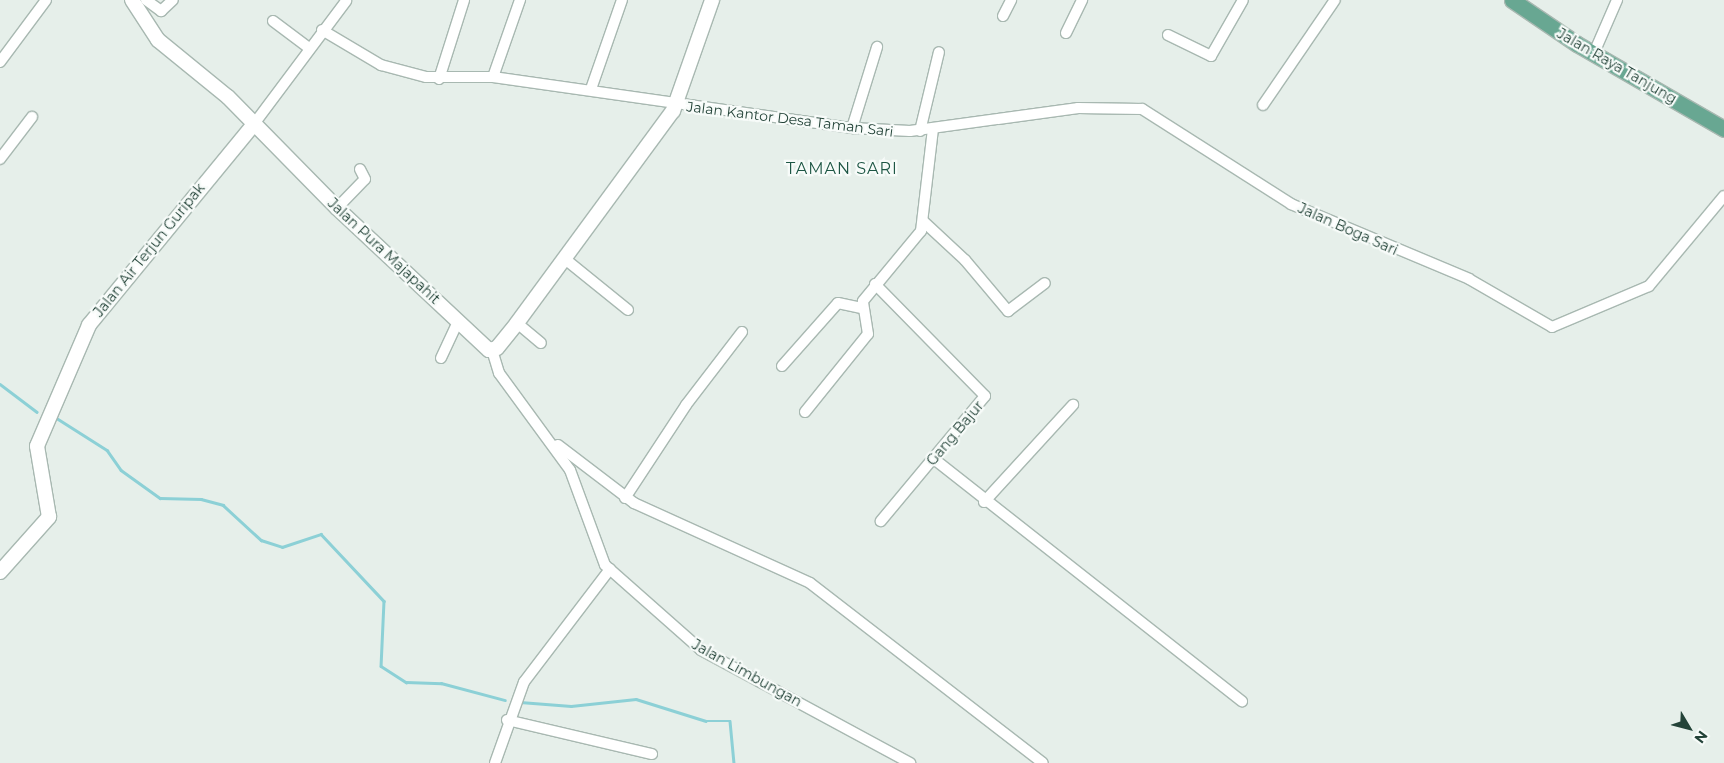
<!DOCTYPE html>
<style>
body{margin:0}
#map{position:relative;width:1724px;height:763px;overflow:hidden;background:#e6efea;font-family:Montserrat,sans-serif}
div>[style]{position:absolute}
.stream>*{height:2.5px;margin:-1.25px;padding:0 1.25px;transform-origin:1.25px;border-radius:1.25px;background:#8cd0d6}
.roads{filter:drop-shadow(1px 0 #a8b8b1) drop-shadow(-1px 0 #a8b8b1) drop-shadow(0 1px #a8b8b1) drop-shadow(0 -1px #a8b8b1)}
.street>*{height:10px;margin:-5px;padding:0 5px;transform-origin:5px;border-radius:5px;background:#fff}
.secondary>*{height:14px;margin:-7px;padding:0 7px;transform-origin:7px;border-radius:7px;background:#fff}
.primary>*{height:15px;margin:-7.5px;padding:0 7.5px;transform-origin:7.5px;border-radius:7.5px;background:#68a792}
span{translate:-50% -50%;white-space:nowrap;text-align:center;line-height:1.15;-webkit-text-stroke:4.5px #f7fbf9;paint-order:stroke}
.street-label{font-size:14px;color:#234338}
.quarter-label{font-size:16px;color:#1d5644;letter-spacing:1px}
.north{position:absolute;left:1664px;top:703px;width:50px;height:50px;-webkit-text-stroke:4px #f7fbf9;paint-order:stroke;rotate:127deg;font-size:14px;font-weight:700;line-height:20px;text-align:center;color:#234338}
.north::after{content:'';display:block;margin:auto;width:18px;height:22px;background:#234338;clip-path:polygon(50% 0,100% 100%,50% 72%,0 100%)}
</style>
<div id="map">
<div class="stream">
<div style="left:0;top:384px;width:46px;rotate:37.1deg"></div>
<div style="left:55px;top:417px;width:62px;rotate:32.4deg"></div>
<div style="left:107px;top:450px;width:24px;rotate:55deg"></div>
<div style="left:121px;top:470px;width:48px;rotate:35.7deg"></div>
<div style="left:160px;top:498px;width:41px;rotate:1.4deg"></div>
<div style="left:201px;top:499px;width:23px;rotate:15deg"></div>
<div style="left:223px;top:505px;width:52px;rotate:42.6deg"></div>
<div style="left:261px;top:540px;width:22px;rotate:18deg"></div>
<div style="left:282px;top:547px;width:41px;rotate:-18.4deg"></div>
<div style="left:321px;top:534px;width:92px;rotate:46.8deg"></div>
<div style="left:384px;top:601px;width:65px;rotate:92.6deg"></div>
<div style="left:381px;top:666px;width:30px;rotate:33deg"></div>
<div style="left:406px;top:682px;width:35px;rotate:2deg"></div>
<div style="left:441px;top:683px;width:66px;rotate:14.9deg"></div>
<div style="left:520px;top:702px;width:51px;rotate:4.5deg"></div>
<div style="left:571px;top:706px;width:65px;rotate:-6.1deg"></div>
<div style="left:636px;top:699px;width:73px;rotate:17.4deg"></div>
<div style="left:706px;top:721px;width:24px"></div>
<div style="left:730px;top:721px;width:42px;rotate:84.6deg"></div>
</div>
<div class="roads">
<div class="street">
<div style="left:146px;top:0;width:19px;rotate:36deg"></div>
<div style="left:161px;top:11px;width:16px;rotate:-43deg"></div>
<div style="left:1003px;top:16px;width:18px;rotate:-63deg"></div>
<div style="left:273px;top:21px;width:45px;rotate:36.9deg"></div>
<div style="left:322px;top:30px;width:69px;rotate:30.7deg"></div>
<div style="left:381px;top:65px;width:47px;rotate:14.9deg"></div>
<div style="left:426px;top:77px;width:67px"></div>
<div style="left:493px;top:77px;width:363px;rotate:8.1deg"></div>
<div style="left:852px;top:128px;width:58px;rotate:3deg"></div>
<div style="left:910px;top:131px;width:170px;rotate:-7.8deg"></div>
<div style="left:1078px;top:108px;width:64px;rotate:0.9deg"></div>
<div style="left:1142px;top:109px;width:177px;rotate:32.5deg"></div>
<div style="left:1291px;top:204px;width:193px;rotate:22.8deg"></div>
<div style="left:1469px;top:279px;width:96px;rotate:30deg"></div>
<div style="left:1552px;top:327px;width:105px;rotate:-22.9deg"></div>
<div style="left:1649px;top:286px;width:117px;rotate:-50.2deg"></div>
<div style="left:1066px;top:33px;width:37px;rotate:-64deg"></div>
<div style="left:1168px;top:35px;width:48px;rotate:26deg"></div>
<div style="left:1211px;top:56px;width:64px;rotate:-60.3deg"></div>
<div style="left:1594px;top:53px;width:58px;rotate:-66.5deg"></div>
<div style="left:0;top:62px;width:77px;rotate:-53.4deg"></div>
<div style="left:493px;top:77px;width:82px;rotate:-70.7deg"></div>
<div style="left:439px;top:79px;width:83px;rotate:-72.4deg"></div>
<div style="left:591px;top:89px;width:94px;rotate:-70.8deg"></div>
<div style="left:1263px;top:105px;width:127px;rotate:-55.6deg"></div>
<div style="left:254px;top:124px;width:154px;rotate:-53.2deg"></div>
<div style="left:852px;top:128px;width:85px;rotate:-72.8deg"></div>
<div style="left:920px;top:131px;width:81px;rotate:-76.5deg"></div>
<div style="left:0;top:159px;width:53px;rotate:-52.7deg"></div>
<div style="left:337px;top:208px;width:40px;rotate:-46deg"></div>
<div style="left:365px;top:179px;width:11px;rotate:-117deg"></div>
<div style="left:924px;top:222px;width:56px;rotate:42.8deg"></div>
<div style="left:965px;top:260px;width:67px;rotate:49.9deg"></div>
<div style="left:1008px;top:311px;width:46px;rotate:-37.1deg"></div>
<div style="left:565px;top:259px;width:81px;rotate:39deg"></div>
<div style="left:875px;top:284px;width:157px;rotate:45.5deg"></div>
<div style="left:985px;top:396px;width:163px;rotate:129.8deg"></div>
<div style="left:517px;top:323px;width:31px;rotate:40deg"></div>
<div style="left:492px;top:350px;width:24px;rotate:73deg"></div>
<div style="left:499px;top:373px;width:120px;rotate:53.8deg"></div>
<div style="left:570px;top:470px;width:101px;rotate:69.8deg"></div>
<div style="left:605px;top:565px;width:128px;rotate:41.5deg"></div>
<div style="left:701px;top:650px;width:238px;rotate:28.4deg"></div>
<div style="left:441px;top:358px;width:40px;rotate:-65deg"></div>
<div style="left:782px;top:366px;width:84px;rotate:-48.4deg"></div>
<div style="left:838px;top:303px;width:24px;rotate:12deg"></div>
<div style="left:805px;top:412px;width:100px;rotate:-51.1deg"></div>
<div style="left:868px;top:334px;width:33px;rotate:-99deg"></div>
<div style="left:863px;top:301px;width:91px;rotate:-50.4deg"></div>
<div style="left:921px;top:231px;width:103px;rotate:-83.3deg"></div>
<div style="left:558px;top:445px;width:96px;rotate:37.3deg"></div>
<div style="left:634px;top:503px;width:193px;rotate:24.4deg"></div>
<div style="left:810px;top:583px;width:294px;rotate:37.7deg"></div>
<div style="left:934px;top:459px;width:392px;rotate:38.2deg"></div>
<div style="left:625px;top:498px;width:111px;rotate:-56.7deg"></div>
<div style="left:686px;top:405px;width:92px;rotate:-52.5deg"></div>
<div style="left:984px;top:502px;width:132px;rotate:-47.5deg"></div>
<div style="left:507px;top:720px;width:149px;rotate:13.2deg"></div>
<div style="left:495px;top:763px;width:86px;rotate:-70.3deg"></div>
<div style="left:524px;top:682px;width:142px;rotate:-52.7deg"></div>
</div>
<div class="secondary">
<div style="left:132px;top:0;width:48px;rotate:57deg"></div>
<div style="left:158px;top:40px;width:90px;rotate:39.2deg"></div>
<div style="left:228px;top:97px;width:156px;rotate:45.5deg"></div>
<div style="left:337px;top:208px;width:208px;rotate:43.1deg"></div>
<div style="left:489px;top:350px;width:8px;rotate:-14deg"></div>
<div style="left:497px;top:348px;width:32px;rotate:-51deg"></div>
<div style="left:517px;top:323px;width:263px;rotate:-53.7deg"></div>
<div style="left:673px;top:111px;width:118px;rotate:-70.6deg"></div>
<div style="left:0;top:572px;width:74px;rotate:-48.3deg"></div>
<div style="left:49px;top:517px;width:72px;rotate:-99.6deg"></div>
<div style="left:37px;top:446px;width:132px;rotate:-66.7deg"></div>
<div style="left:89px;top:325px;width:260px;rotate:-50.6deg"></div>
</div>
<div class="primary">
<div style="left:1512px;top:0;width:78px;rotate:34.1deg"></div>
<div style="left:1577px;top:44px;width:170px;rotate:30deg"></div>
</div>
</div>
<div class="street-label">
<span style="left:1617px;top:66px;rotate:30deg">Jalan Raya Tanjung</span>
<span style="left:790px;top:119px;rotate:7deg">Jalan Kantor Desa Taman Sari</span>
<span style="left:1348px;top:229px;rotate:24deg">Jalan Boga Sari</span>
<span style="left:149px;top:250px;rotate:-51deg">Jalan Air Terjun Guripak</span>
<span style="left:384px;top:251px;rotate:43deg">Jalan Pura Majapahit</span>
<span style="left:955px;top:433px;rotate:-50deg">Gang Bajur</span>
<span style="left:747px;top:673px;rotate:29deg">Jalan Limbungan</span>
</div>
<div class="quarter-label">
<span style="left:842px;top:169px">TAMAN SARI</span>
</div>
<div class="north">N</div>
</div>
